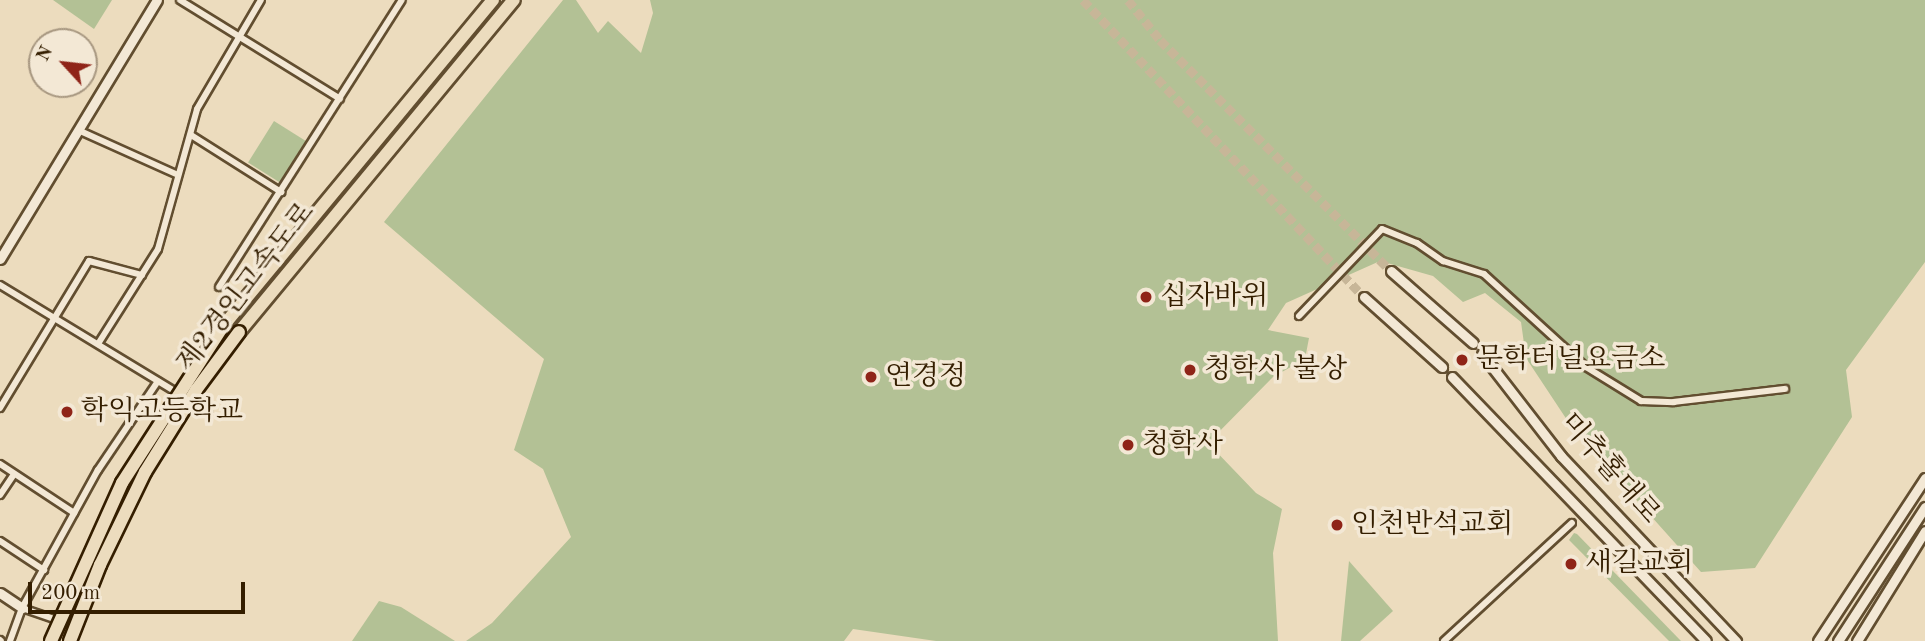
<!DOCTYPE html>
<meta charset="utf-8">
<style>
body{margin:0}
#map{position:relative;width:1925px;height:641px;overflow:hidden;background:#ecdcbe;font-family:"Old Standard TT","Noto Serif KR",serif}
div>[style]{position:absolute}
.green>*{inset:0;background:#b3c195;transform-origin:0 0}
.secondary-tunnel>*{height:9px;margin-top:-4.5px;transform-origin:0;background:repeating-linear-gradient(90deg,#c7b698 0 9px,transparent 0 13.5px)}
.roads{filter:drop-shadow(2px 0 #624e30) drop-shadow(-2px 0 #624e30) drop-shadow(0 2px #624e30) drop-shadow(0 -2px #624e30)}
.minor>*{height:6px;margin:-3px;padding:0 3px;transform-origin:3px;border-radius:3px;background:#f3e8d5}
.secondary>*{height:9px;margin:-4.5px;padding:0 4.5px;transform-origin:4.5px;border-radius:4.5px;background:#f3e8d5}
.motorway>*{height:12px;margin:-6px;padding:0 6px;transform-origin:6px;border-radius:6px;background:#ecdcbe}
.bridges{filter:drop-shadow(2px 0 #341e00) drop-shadow(-2px 0 #341e00) drop-shadow(0 2px #341e00) drop-shadow(0 -2px #341e00)}
.motorway-bridge>*{height:12px;margin:-6px;padding:0 6px;transform-origin:6px;border-radius:6px;background:#ecdcbe}
.dots>*{width:19px;height:19px;translate:-50% -50%;box-sizing:border-box;border:4px solid #f3e8d5;border-radius:50%}
span{translate:-50% -50%;white-space:nowrap;text-align:center;line-height:1.15;-webkit-text-stroke:7px #f3e8d5;paint-order:stroke}
.street-label{font-size:28px;color:#341e00}
.poi-label{font-size:28px;color:#341e00}
.left{translate:0 -50%;text-align:left}
.north{position:absolute;left:28px;top:28px;width:70px;height:70px;box-sizing:border-box;background:#f3e8d5;border:2px solid #a79780;border-radius:50%;rotate:297deg;font-size:19px;font-weight:700;line-height:28px;text-align:center;color:#341e00}
.north::after{content:'';display:block;margin:auto;width:24px;height:32px;background:#8f2418;clip-path:polygon(50% 0,100% 100%,50% 72%,0 100%)}
.scale{position:absolute;left:28px;top:582px;width:217px;height:32px;box-sizing:border-box;border:4px solid #341e00;border-top:0;padding-left:9px;font-size:21px;line-height:24px;white-space:nowrap;color:#341e00;-webkit-text-stroke:5px #f3e8d5;paint-order:stroke}
</style>
<div id="map">
<div class="green">
<div style="clip-path:polygon(53px 0,112px 0,94px 29px)"></div>
<div style="clip-path:polygon(563px 0,576px 0,598px 33px,608px 21px,641px 53px,653px 13px,650px 0,1925px 0,1925px 262px,1846px 370px,1852px 417px,1755px 568px,1701px 572px,1573px 429px,1526px 358px,1521px 322px,1485px 293px,1463px 302px,1433px 276px,1380px 261px,1286px 303px,1268px 330px,1309px 338px,1305px 359px,1273px 377px,1208px 443px,1256px 493px,1282px 509px,1273px 553px,1278px 641px,936px 641px,853px 629px,844px 641px,466px 641px,492px 623px,571px 537px,543px 469px,514px 450px,544px 359px,384px 222px)"></div>
<div style="left:274px;top:121px;width:38px;height:49px;rotate:32deg"></div>
<div style="clip-path:polygon(1574px 533px,1577px 534px,1681px 641px,1669px 641px,1569px 540px)"></div>
<div style="clip-path:polygon(1349px 561px,1393px 611px,1360px 641px,1341px 641px)"></div>
<div style="clip-path:polygon(379px 601px,401px 607px,455px 641px,352px 641px)"></div>
</div>
<div class="secondary-tunnel">
<div style="left:1083px;top:0;width:409px;rotate:46.6deg"></div>
<div style="left:1128px;top:0;width:51px;rotate:51.3deg"></div>
<div style="left:1160px;top:40px;width:327px;rotate:45deg"></div>
</div>
<div class="roads">
<div class="minor">
<div style="left:180px;top:0;width:188px;rotate:31.7deg"></div>
<div style="left:78px;top:130px;width:107px;rotate:24.2deg"></div>
<div style="left:191px;top:135px;width:107px;rotate:32.3deg"></div>
<div style="left:0;top:285px;width:212px;rotate:31.3deg"></div>
<div style="left:219px;top:287px;width:340px;rotate:-57.5deg"></div>
<div style="left:1299px;top:316px;width:120px;rotate:-46.3deg"></div>
<div style="left:1382px;top:229px;width:38px;rotate:22deg"></div>
<div style="left:1417px;top:243px;width:32px;rotate:35deg"></div>
<div style="left:1443px;top:261px;width:43px;rotate:17.6deg"></div>
<div style="left:1484px;top:274px;width:138px;rotate:42.4deg"></div>
<div style="left:1586px;top:367px;width:65px;rotate:31.7deg"></div>
<div style="left:1641px;top:401px;width:33px;rotate:2deg"></div>
<div style="left:1674px;top:402px;width:112px;rotate:-6.7deg"></div>
<div style="left:98px;top:344px;width:112px;rotate:-57.7deg"></div>
<div style="left:158px;top:249px;width:145px;rotate:-74.4deg"></div>
<div style="left:197px;top:109px;width:126px;rotate:-59.6deg"></div>
<div style="left:190px;top:401px;width:22px;rotate:34deg"></div>
<div style="left:0;top:408px;width:172px;rotate:-58.8deg"></div>
<div style="left:89px;top:261px;width:55px;rotate:14.8deg"></div>
<div style="left:0;top:464px;width:89px;rotate:33.5deg"></div>
<div style="left:0;top:495px;width:25px;rotate:-56deg"></div>
<div style="left:0;top:541px;width:53px;rotate:33.4deg"></div>
<div style="left:22px;top:608px;width:56px;rotate:18.8deg"></div>
<div style="left:0;top:640px;width:1px;rotate:45deg"></div>
<div style="left:10px;top:641px;width:35px;rotate:-70deg"></div>
<div style="left:22px;top:608px;width:158px;rotate:-61.2deg"></div>
<div style="left:98px;top:470px;width:107px;rotate:-56deg"></div>
<div style="left:1444px;top:641px;width:174px;rotate:-42.7deg"></div>
</div>
<div class="secondary">
<div style="left:0;top:259px;width:303px;rotate:-58.8deg"></div>
<div style="left:1391px;top:271px;width:109px;rotate:41.3deg"></div>
<div style="left:1364px;top:297px;width:105px;rotate:41.9deg"></div>
<div style="left:1482px;top:354px;width:129px;rotate:52.2deg"></div>
<div style="left:1561px;top:456px;width:255px;rotate:46.6deg"></div>
<div style="left:1452px;top:377px;width:366px;rotate:46.1deg"></div>
<div style="left:0;top:593px;width:27px;rotate:34deg"></div>
<div style="left:1818px;top:641px;width:195px;rotate:-56.7deg"></div>
<div style="left:1838px;top:641px;width:160px;rotate:-57deg"></div>
<div style="left:1857px;top:641px;width:129px;rotate:-58.3deg"></div>
</div>
<div class="motorway">
<div style="left:224px;top:325px;width:422px;rotate:-50.4deg"></div>
<div style="left:239px;top:332px;width:431px;rotate:-50.4deg"></div>
</div>
</div>
<div class="bridges">
<div class="motorway-bridge">
<div style="left:51px;top:641px;width:173px;rotate:-65.8deg"></div>
<div style="left:122px;top:483px;width:188px;rotate:-57.2deg"></div>
<div style="left:70px;top:641px;width:82px;rotate:-68.5deg"></div>
<div style="left:100px;top:565px;width:103px;rotate:-64.2deg"></div>
<div style="left:145px;top:472px;width:97px;rotate:-58.1deg"></div>
<div style="left:196px;top:390px;width:72px;rotate:-53.4deg"></div>
</div>
</div>
<div class="dots">
<div style="left:1146px;top:297px;background:#8f2418"></div>
<div style="left:1462px;top:360px;background:#8f2418"></div>
<div style="left:1190px;top:370px;background:#8f2418"></div>
<div style="left:871px;top:377px;background:#8f2418"></div>
<div style="left:67px;top:412px;background:#8f2418"></div>
<div style="left:1128px;top:445px;background:#8f2418"></div>
<div style="left:1337px;top:525px;background:#8f2418"></div>
<div style="left:1571px;top:564px;background:#8f2418"></div>
</div>
<div class="street-label">
<span style="left:246px;top:288px;rotate:-52deg">제2경인고속도로</span>
<span style="left:1609px;top:469px;rotate:49deg">미추홀대로</span>
</div>
<div class="poi-label">
<span class="left" style="left:1160px;top:297px">십자바위</span>
<span class="left" style="left:1476px;top:360px">문학터널요금소</span>
<span class="left" style="left:1204px;top:370px">청학사 불상</span>
<span class="left" style="left:885px;top:377px">연경정</span>
<span class="left" style="left:81px;top:412px">학익고등학교</span>
<span class="left" style="left:1142px;top:445px">청학사</span>
<span class="left" style="left:1351px;top:525px">인천반석교회</span>
<span class="left" style="left:1585px;top:564px">새길교회</span>
</div>
<div class="north">N</div>
<div class="scale">200 m</div>
</div>
